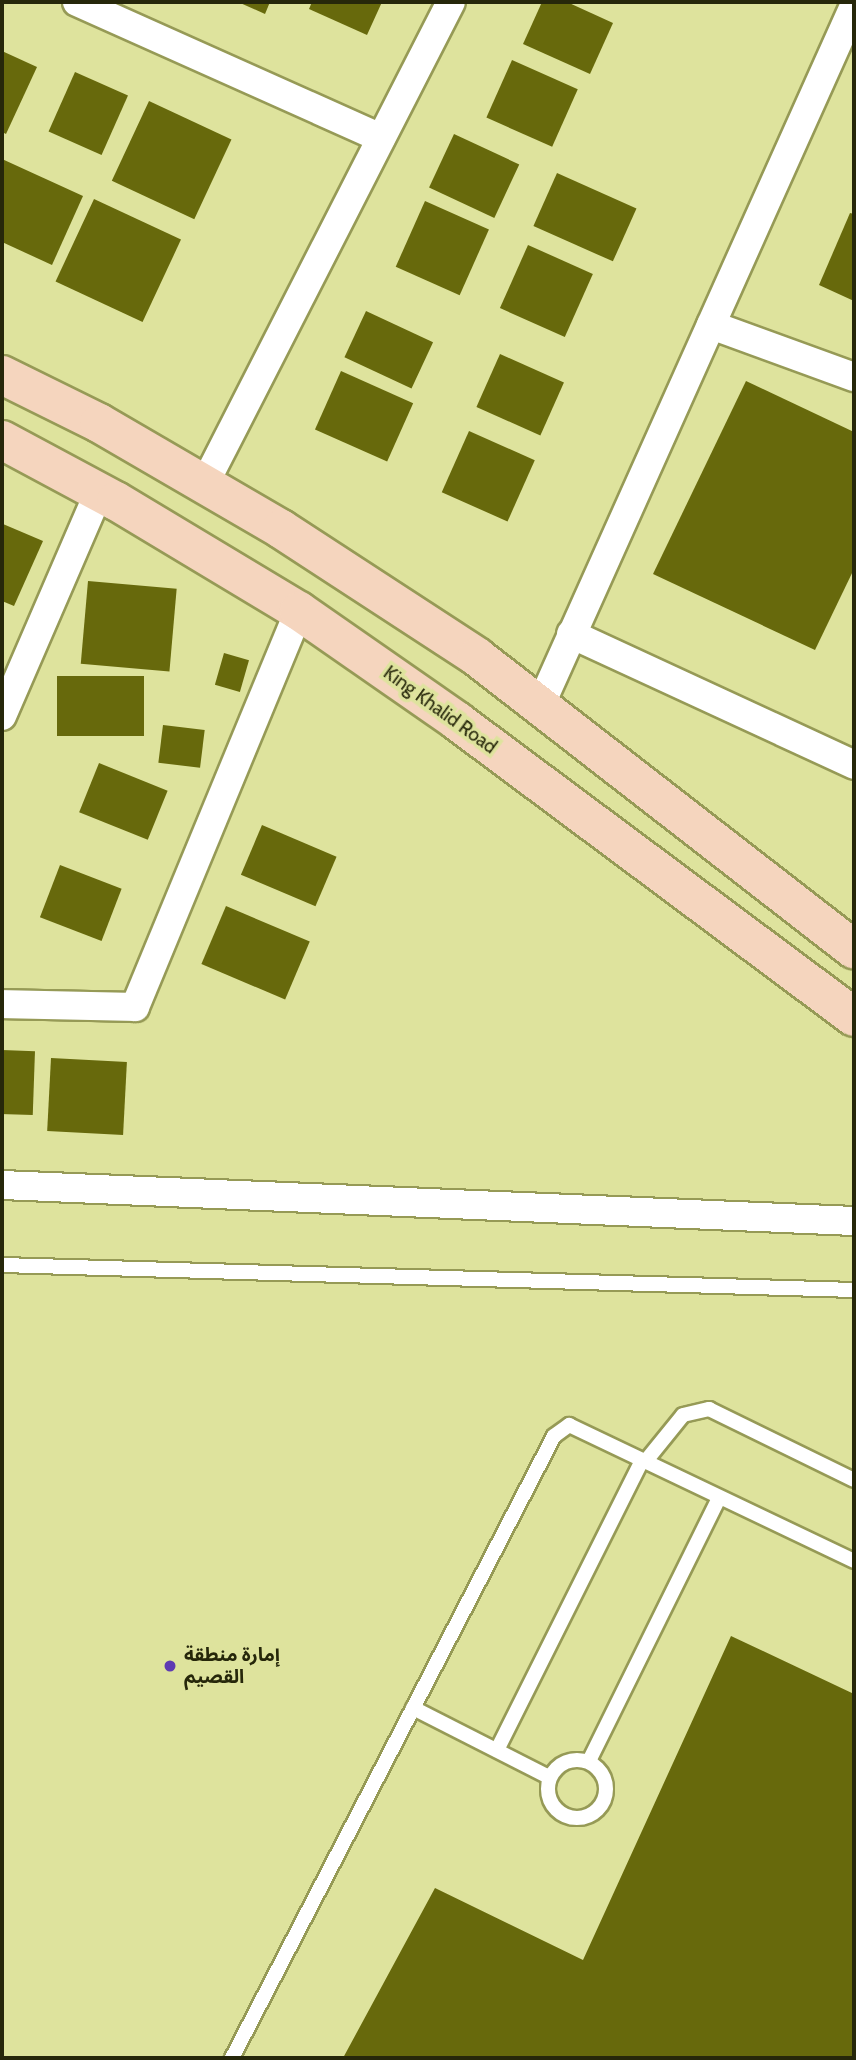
<!DOCTYPE html>
<meta charset="utf-8">
<style>
body{margin:0}
#map{position:relative;width:856px;height:2060px;overflow:hidden;background:#dee39d;font-family:Cabin,"Noto Sans Arabic",sans-serif}
div>[style]{position:absolute}
.building>*{inset:0;background:#67690c;transform-origin:0 0}
.roads{filter:drop-shadow(2px 0 #969a56) drop-shadow(-2px 0 #969a56) drop-shadow(0 2px #969a56) drop-shadow(0 -2px #969a56)}
.lane>*{height:14px;margin:-7px;padding:0 7px;transform-origin:7px;border-radius:7px;background:#fff}
.lane>.ring{margin:-7px;padding:0;box-sizing:content-box;background:none;border:14px solid #fff;border-radius:50%}
.street>*{height:28px;margin:-14px;padding:0 14px;transform-origin:14px;border-radius:14px;background:#fff}
.secondary>*{height:38px;margin:-19px;padding:0 19px;transform-origin:19px;border-radius:19px;background:#f5d5be}
.dots>*{width:19px;height:19px;translate:-50% -50%;box-sizing:border-box;border:4px solid #dee39d;border-radius:50%}
span{translate:-50% -50%;white-space:nowrap;text-align:center;line-height:1.15;-webkit-text-stroke:7px #dee39d;paint-order:stroke}
.street-label{font-size:19px;color:#26270a}
.poi-label{font-size:19px;color:#26270a;font-weight:700}
.left{translate:0 -50%;text-align:left}
.frame{position:absolute;inset:0;border:4px solid #26270a;pointer-events:none}
</style>
<div id="map">
<div class="building">
<div style="clip-path:polygon(238px 2px,270px 2px,265px 14px)"></div>
<div style="clip-path:polygon(312px 2px,382px 2px,367px 35px,309px 9px)"></div>
<div style="clip-path:polygon(542px 2px,567px 2px,613px 23px,590px 74px,523px 44px)"></div>
<div style="clip-path:polygon(2px 51px,37px 67px,6px 134px,2px 132px)"></div>
<div style="left:512px;top:60px;width:72px;height:63px;rotate:24deg"></div>
<div style="left:75px;top:72px;width:58px;height:65px;rotate:24deg"></div>
<div style="left:149px;top:101px;width:91px;height:88px;rotate:25deg"></div>
<div style="left:454px;top:134px;width:72px;height:59px;rotate:25deg"></div>
<div style="clip-path:polygon(2px 159px,83px 196px,52px 265px,2px 242px)"></div>
<div style="left:557px;top:173px;width:87px;height:58px;rotate:24deg"></div>
<div style="left:94px;top:199px;width:96px;height:91px;rotate:25deg"></div>
<div style="left:425px;top:201px;width:70px;height:72px;rotate:24deg"></div>
<div style="clip-path:polygon(850px 213px,854px 214px,854px 301px,819px 285px)"></div>
<div style="left:528px;top:245px;width:71px;height:69px;rotate:24deg"></div>
<div style="left:366px;top:311px;width:74px;height:51px;rotate:25deg"></div>
<div style="left:500px;top:354px;width:70px;height:58px;rotate:24deg"></div>
<div style="left:341px;top:371px;width:79px;height:64px;rotate:24deg"></div>
<div style="clip-path:polygon(746px 381px,854px 432px,854px 569px,815px 650px,653px 574px)"></div>
<div style="left:469px;top:431px;width:72px;height:67px;rotate:24deg"></div>
<div style="clip-path:polygon(3px 524px,43px 541px,14px 606px,2px 601px)"></div>
<div style="left:88px;top:581px;width:89px;height:83px;rotate:5deg"></div>
<div style="left:224px;top:653px;width:26px;height:33px;rotate:16deg"></div>
<div style="left:57px;top:676px;width:87px;height:60px"></div>
<div style="left:163px;top:725px;width:42px;height:38px;rotate:7deg"></div>
<div style="left:99px;top:763px;width:74px;height:53px;rotate:22deg"></div>
<div style="left:262px;top:825px;width:81px;height:54px;rotate:23deg"></div>
<div style="left:60px;top:865px;width:66px;height:56px;rotate:21deg"></div>
<div style="left:226px;top:906px;width:91px;height:63px;rotate:23deg"></div>
<div style="left:2px;top:1050px;width:33px;height:64px;rotate:2deg"></div>
<div style="left:51px;top:1058px;width:76px;height:73px;rotate:3deg"></div>
<div style="clip-path:polygon(731px 1636px,854px 1694px,854px 2058px,343px 2058px,435px 1888px,583px 1960px)"></div>
</div>
<div class="roads">
<div class="lane">
<div style="left:2px;top:1265px;width:852px;rotate:1.68deg"></div>
<div style="left:645px;top:1462px;width:60px;rotate:-51deg"></div>
<div style="left:683px;top:1415px;width:27px;rotate:-13deg"></div>
<div style="left:709px;top:1409px;width:161px;rotate:26.1deg"></div>
<div style="left:413px;top:1708px;width:153px;rotate:26.9deg"></div>
<div style="left:497px;top:1750px;width:323px;rotate:-63.4deg"></div>
<div class="ring" style="left:548px;top:1760px;width:44px;height:44px"></div>
<div style="left:589px;top:1761px;width:293px;rotate:-63.7deg"></div>
<div style="left:232px;top:2058px;width:700px;rotate:-62.63deg"></div>
<div style="left:554px;top:1436px;width:19px;rotate:-36deg"></div>
<div style="left:569px;top:1425px;width:316px;rotate:25.5deg"></div>
</div>
<div class="street">
<div style="left:77px;top:2px;width:333px;rotate:24.1deg"></div>
<div style="left:711px;top:325px;width:152px;rotate:20deg"></div>
<div style="left:204px;top:485px;width:542px;rotate:-62.92deg"></div>
<div style="left:571px;top:634px;width:312px;rotate:24.8deg"></div>
<div style="left:540px;top:706px;width:767px;rotate:-65.84deg"></div>
<div style="left:2px;top:716px;width:244px;rotate:-66.6deg"></div>
<div style="left:2px;top:1004px;width:133px;rotate:1.3deg"></div>
<div style="left:135px;top:1007px;width:429px;rotate:-67.5deg"></div>
<div style="left:2px;top:1185px;width:853px;rotate:2.42deg"></div>
</div>
<div class="secondary">
<div style="left:2px;top:375px;width:108px;rotate:26.3deg"></div>
<div style="left:99px;top:423px;width:211px;rotate:30.2deg"></div>
<div style="left:281px;top:529px;width:234px;rotate:33.1deg"></div>
<div style="left:477px;top:657px;width:477px;rotate:37.8deg"></div>
<div style="left:2px;top:440px;width:129px;rotate:28.2deg"></div>
<div style="left:116px;top:501px;width:214px;rotate:31deg"></div>
<div style="left:299px;top:611px;width:193px;rotate:34.8deg"></div>
<div style="left:457px;top:721px;width:495px;rotate:36.7deg"></div>
</div>
</div>
<div class="dots">
<div style="left:170px;top:1666px;background:#5e3ab2"></div>
</div>
<div class="street-label">
<span style="left:440px;top:710px;rotate:36deg">King Khalid Road</span>
</div>
<div class="poi-label">
<span class="left" style="left:184px;top:1666px">إمارة منطقة<br>القصيم</span>
</div>
<div class="frame"></div>
</div>
